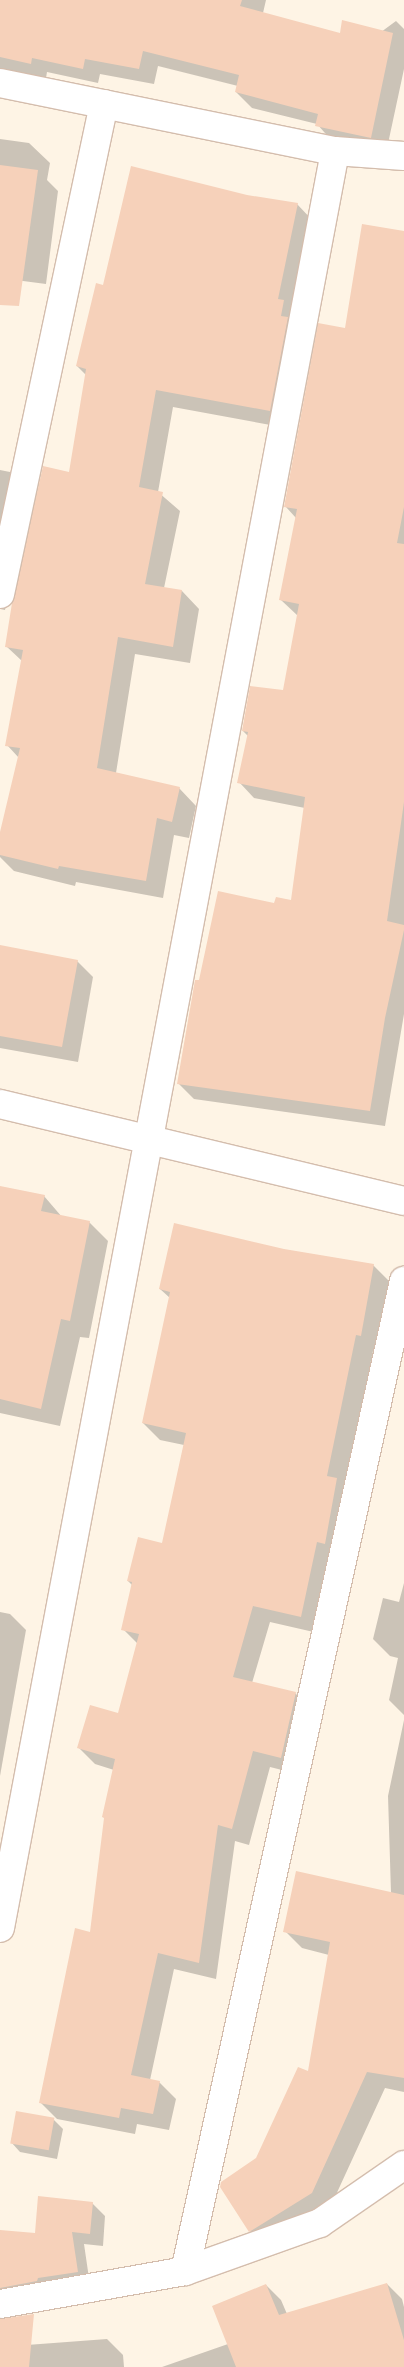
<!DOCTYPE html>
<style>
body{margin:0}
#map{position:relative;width:404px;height:2367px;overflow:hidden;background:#fef4e5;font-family:Manrope,sans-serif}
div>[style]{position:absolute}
.shadow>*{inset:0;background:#0003}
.building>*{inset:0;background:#f6d1ba;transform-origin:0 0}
.roads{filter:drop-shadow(1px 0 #d4bdad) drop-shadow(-1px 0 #d4bdad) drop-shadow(0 1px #d4bdad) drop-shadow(0 -1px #d4bdad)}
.minor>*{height:28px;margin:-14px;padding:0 14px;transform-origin:14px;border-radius:14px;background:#fff}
.secondary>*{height:28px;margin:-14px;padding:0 14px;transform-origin:14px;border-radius:14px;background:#fff}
span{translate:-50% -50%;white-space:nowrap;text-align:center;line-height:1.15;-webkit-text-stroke:4.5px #fff8ee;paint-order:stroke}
</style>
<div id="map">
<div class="shadow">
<div style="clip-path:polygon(0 0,266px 0,263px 13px,362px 46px,396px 21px,404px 29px,404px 69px,386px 153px,332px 141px,317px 124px,252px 108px,236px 92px,238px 86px,158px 66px,154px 84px,100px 74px,98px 83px,47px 72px,46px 78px,0 69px)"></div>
<div style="clip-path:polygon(0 139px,29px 143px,50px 163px,47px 180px,58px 191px,46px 284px,0 278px)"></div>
<div style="clip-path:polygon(246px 196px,297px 204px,314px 222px,287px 428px,173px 407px,158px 492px,180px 511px,164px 588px,182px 591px,199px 609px,190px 663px,135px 654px,116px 773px,179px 788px,196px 806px,189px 838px,174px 835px,163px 898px,76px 882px,75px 886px,14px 871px,0 857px,0 838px,19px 758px,7px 745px,22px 661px,6px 646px,70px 473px,86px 375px,77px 366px,104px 287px)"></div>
<div style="clip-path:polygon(404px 232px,404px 1014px,385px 1126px,194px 1099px,179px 1084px,200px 982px,275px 905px,292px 902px,305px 808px,254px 798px,239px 782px,248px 736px,243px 731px,284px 692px,298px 616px,281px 600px,296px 518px,286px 507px,346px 329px)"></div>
<div style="clip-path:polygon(0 470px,10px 472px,30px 493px,5px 610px,0 609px)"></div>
<div style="clip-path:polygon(0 947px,77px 961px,93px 977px,78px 1062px,0 1048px)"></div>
<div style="clip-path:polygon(0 1187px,44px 1196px,62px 1217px,89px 1222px,108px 1241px,89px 1338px,80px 1337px,60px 1426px,0 1413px)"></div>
<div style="clip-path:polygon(283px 1250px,373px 1265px,390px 1282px,378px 1352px,373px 1351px,345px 1487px,318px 1633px,270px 1622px,252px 1683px,295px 1693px,312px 1710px,298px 1774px,270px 1767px,249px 1845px,235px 1841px,216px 1979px,174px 1969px,150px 2080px,159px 2082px,176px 2099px,169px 2130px,137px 2124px,135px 2134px,57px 2119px,40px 2102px,91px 1933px,114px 1770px,95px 1764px,79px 1748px,119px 1715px,138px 1644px,123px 1629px,132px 1585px,128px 1581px,163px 1544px,184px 1445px,160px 1440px,143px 1423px,170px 1298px,160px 1289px)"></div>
<div style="clip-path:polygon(404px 1583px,404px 1715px,389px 1700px,398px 1658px,390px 1656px,373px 1639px,383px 1598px,399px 1602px)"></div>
<div style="clip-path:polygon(0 1612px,10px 1614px,26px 1630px,0 1776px)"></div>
<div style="clip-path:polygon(404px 1720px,404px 2092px,385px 2088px,329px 2210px,267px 2248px,250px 2231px,257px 2159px,309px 2073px,329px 1955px,302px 1948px,285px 1931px,391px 1893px,388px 1796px)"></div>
<div style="clip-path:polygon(17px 2112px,54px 2120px,63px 2129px,57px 2159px,20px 2152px,11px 2142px)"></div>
<div style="clip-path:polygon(92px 2203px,105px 2216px,103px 2246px,84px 2244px,90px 2285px,0 2302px,0 2231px,36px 2234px)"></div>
<div style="clip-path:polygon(387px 2284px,402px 2299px,404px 2307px,404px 2367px,162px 2367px,228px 2344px,266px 2285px,281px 2300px,287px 2314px)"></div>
<div style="clip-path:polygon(107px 2339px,123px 2355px,124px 2367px,0 2367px,0 2347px)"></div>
</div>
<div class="building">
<div style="clip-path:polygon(0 0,242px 0,240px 6px,340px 33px,342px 20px,393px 33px,371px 138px,315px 126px,318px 114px,235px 92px,239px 75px,143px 51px,139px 69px,85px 59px,83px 69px,32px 58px,31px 64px,0 57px)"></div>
<div style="clip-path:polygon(0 165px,38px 170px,19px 306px,0 305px)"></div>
<div style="clip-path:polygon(131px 166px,247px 195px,298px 203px,278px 299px,284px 300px,281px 316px,288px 317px,270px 411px,156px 390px,139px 487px,163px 492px,145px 584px,182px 590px,173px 647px,118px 637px,97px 768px,180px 787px,172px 822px,157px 818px,146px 881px,59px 866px,58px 869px,0 855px,0 832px,20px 748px,5px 746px,23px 650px,5px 647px,12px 603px,43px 466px,69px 472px,86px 369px,76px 366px,96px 283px,103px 285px)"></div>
<div style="clip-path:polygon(362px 224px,404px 231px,404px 507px,397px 543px,404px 544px,404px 802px,387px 921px,404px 925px,404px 930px,385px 1018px,370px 1111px,177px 1084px,195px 980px,199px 980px,218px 891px,274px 903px,276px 897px,291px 900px,305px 797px,237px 783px,248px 732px,242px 731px,250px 686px,283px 690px,299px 604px,279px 600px,297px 509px,284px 507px,318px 323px,345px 328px)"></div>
<div style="clip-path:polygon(0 945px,78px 960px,62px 1047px,0 1036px)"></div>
<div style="clip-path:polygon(0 1186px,45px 1195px,41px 1211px,90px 1221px,70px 1321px,61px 1319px,41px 1409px,0 1399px)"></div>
<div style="clip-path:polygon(174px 1223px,284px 1249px,374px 1264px,361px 1336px,356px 1335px,327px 1476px,337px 1478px,325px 1544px,317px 1542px,301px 1617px,253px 1606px,233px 1677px,296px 1692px,281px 1758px,253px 1751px,232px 1829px,218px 1825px,199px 1963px,158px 1953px,131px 2075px,160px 2081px,153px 2114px,121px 2108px,119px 2118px,39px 2103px,75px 1928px,90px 1932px,104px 1818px,102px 1817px,115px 1759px,77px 1748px,90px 1705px,118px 1713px,139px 1634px,121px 1630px,132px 1582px,127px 1581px,138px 1537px,162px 1543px,186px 1433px,142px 1423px,170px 1292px,159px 1289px)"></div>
<div style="clip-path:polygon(296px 1871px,404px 1895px,404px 2078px,367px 2072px,312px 2193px,249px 2232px,220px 2187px,221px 2182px,256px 2158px,298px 2067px,308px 2071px,330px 1942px,283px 1932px)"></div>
<div style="left:16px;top:2111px;width:39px;height:33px;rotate:10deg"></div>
<div style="clip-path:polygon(38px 2196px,93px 2202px,90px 2234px,72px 2232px,78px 2272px,38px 2278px,37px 2281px,0 2288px,0 2230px,35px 2233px)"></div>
<div style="clip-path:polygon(387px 2283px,404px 2340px,404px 2367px,236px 2367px,212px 2306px,266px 2284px,279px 2315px)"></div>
<div style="clip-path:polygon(34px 2314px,29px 2367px,0 2367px,0 2319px)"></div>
</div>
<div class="roads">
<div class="minor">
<div style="left:0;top:83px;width:342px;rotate:11.5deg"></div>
<div style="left:335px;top:151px;width:69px;rotate:4.1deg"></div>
<div style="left:0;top:594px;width:501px;rotate:-78.02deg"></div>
<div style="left:0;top:1928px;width:1808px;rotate:-79.32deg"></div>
<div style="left:185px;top:2271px;width:1014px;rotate:-77.53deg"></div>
<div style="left:0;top:2304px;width:188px;rotate:-10.1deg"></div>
<div style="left:185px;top:2271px;width:143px;rotate:-19.6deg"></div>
<div style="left:320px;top:2223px;width:102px;rotate:-34.6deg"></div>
</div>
<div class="secondary">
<div style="left:0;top:1104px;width:415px;rotate:13.5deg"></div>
</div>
</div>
</div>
